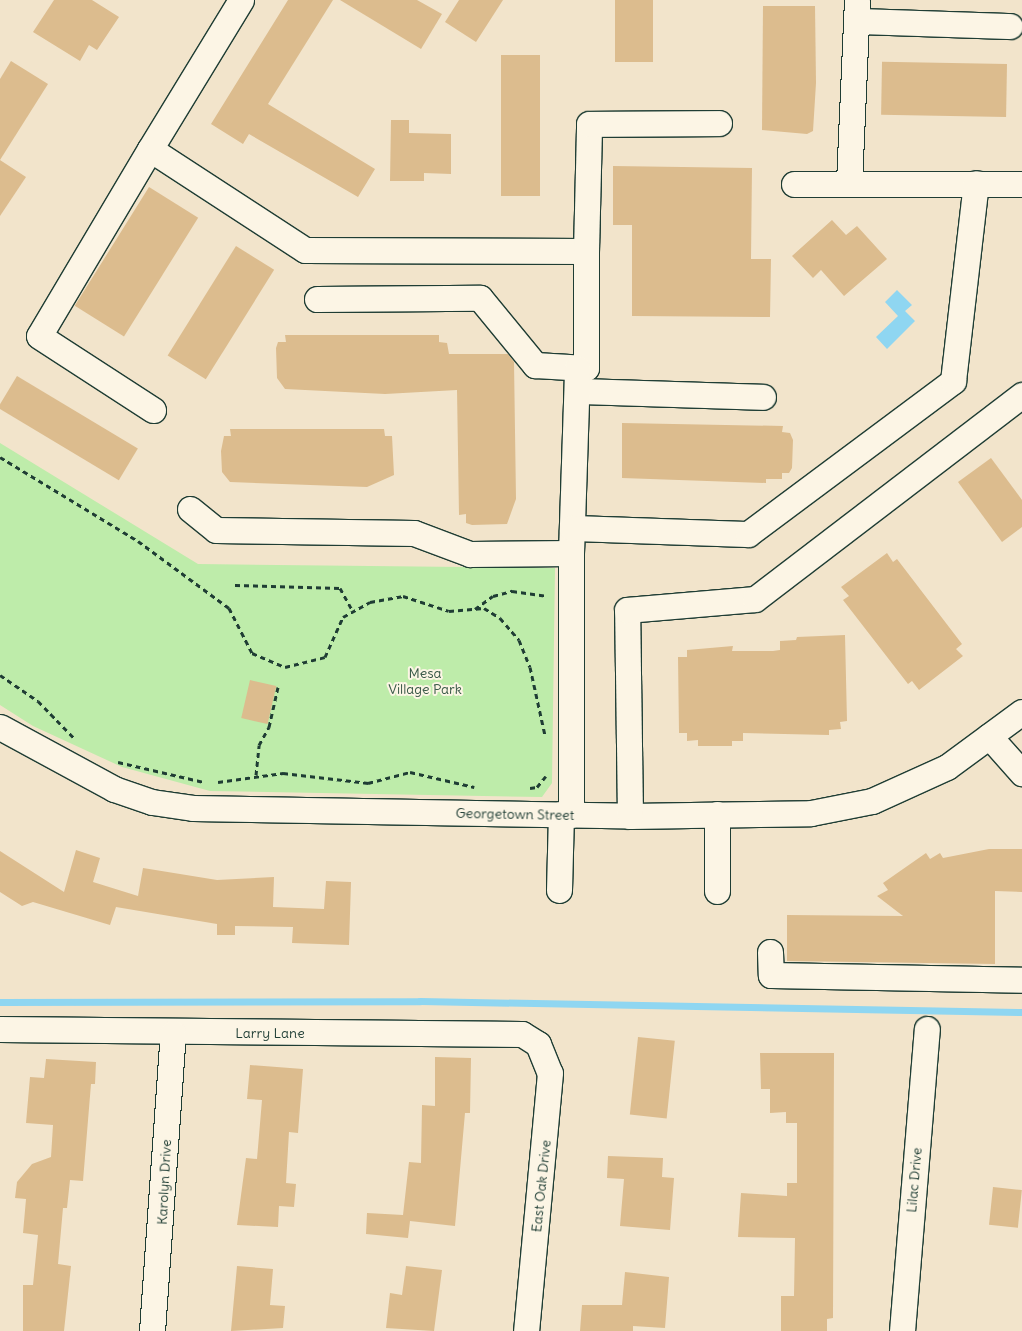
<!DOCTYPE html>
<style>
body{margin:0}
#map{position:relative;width:1022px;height:1331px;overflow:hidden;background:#f2e4cb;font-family:Delius,sans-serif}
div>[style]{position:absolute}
.green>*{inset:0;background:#beecaa}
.water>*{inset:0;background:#8fd6f1}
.stream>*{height:7px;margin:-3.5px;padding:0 3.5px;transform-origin:3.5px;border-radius:3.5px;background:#8fd6f1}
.building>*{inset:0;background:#dcbc8e;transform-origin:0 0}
.path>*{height:3px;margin-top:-1.5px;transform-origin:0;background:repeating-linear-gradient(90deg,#1f3d34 0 5px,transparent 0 9px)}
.roads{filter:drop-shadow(1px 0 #1f3d34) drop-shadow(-1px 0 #1f3d34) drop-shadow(0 1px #1f3d34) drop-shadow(0 -1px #1f3d34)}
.minor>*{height:25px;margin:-12.5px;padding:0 12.5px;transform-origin:12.5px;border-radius:12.5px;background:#fcf5e5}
span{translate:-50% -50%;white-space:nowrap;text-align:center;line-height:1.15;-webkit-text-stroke:4px #fcf5e5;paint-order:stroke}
.park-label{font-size:14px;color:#375746}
.street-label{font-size:14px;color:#1f3d34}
</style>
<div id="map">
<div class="green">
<div style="clip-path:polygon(0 443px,198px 564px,555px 568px,552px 783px,542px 797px,210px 791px,122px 767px,33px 726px,0 705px)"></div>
</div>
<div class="water">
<div style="clip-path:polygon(897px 290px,912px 305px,905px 311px,915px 321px,887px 349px,876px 337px,898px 316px,885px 302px)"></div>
</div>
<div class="stream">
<div style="left:0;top:1002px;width:420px;rotate:-0.1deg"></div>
<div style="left:420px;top:1001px;width:602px;rotate:1.05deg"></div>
</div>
<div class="building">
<div style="clip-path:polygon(54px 0,92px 0,119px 17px,97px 50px,89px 45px,80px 61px,33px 32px)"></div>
<div style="clip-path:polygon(288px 0,333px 0,268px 104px,375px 169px,358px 197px,249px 134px,243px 144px,211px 124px)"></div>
<div style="clip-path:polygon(340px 0,417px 0,442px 14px,421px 49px)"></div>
<div style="clip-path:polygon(459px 0,503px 0,476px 42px,445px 22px)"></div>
<div style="left:615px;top:0;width:38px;height:62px"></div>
<div style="clip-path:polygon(763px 6px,815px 6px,816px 83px,813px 131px,807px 134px,762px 130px)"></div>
<div style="left:501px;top:55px;width:39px;height:141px"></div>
<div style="clip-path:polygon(11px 61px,48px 84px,0 160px,0 79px)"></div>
<div style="left:1007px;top:64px;width:53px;height:125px;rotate:91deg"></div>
<div style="clip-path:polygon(391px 120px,409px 120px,409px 133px,451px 134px,451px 174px,424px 173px,424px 181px,390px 181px)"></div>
<div style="clip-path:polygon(0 160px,26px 177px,0 216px)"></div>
<div style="clip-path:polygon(613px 166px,752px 168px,751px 259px,771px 259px,770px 317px,632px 316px,632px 225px,613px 225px)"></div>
<div style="left:149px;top:187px;width:58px;height:140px;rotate:32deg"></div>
<div style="clip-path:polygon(832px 220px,846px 235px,857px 226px,887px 259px,844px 296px,821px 270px,813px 278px,792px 256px)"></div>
<div style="left:236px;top:246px;width:45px;height:129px;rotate:32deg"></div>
<div style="clip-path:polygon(285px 335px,439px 335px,439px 342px,447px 343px,449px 354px,508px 354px,514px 362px,516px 499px,507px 524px,472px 525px,466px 523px,466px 514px,459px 515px,457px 390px,385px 394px,285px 389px,277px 378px,276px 348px,278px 342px,286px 342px)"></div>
<div style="left:17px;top:376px;width:141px;height:37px;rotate:31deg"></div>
<div style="clip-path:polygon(622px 423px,783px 426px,782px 432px,790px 433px,793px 440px,792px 468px,789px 473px,782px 473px,782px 479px,766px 479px,766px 483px,622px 478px)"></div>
<div style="clip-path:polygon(230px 429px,384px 429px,385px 436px,392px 436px,394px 475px,367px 487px,230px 482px,222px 472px,221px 451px,224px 436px,231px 436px)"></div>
<div style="clip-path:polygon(991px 458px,1022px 500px,1022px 527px,1002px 542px,958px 482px)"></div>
<div style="clip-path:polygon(887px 553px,893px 562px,897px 559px,962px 644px,956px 649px,963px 656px,919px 690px,912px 681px,908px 684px,843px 600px,849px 596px,841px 587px)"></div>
<div style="clip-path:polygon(845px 635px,847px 721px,840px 722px,841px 729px,829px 730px,829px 735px,743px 733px,743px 741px,732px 741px,732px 746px,698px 746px,698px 740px,687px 741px,687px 733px,679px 733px,678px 657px,687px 657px,687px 650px,733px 646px,732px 651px,773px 651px,780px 650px,780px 641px,796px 640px,797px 637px)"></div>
<div style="left:250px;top:680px;width:27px;height:39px;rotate:13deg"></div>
<div style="clip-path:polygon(989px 849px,1022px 849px,1022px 892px,995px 891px,995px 964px,787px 961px,787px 915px,903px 916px,877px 896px,888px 890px,883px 883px,926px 853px,930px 859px,940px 853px,943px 858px)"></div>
<div style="clip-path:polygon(76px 850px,100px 858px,93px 882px,138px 896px,143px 868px,217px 880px,274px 877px,273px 907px,324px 909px,326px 881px,351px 882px,349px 945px,292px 943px,293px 927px,235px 926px,235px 935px,217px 935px,217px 924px,116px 907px,110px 925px,33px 902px,22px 906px,0 892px,0 851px,64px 892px)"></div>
<div style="left:638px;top:1037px;width:37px;height:78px;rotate:6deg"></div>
<div style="clip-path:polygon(760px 1053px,834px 1053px,833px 1318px,827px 1319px,827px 1331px,781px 1331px,781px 1296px,794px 1296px,795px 1238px,738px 1237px,741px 1193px,787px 1196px,787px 1183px,797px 1183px,797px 1123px,786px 1123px,786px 1112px,770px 1113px,770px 1089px,761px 1089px)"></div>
<div style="clip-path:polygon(435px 1057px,471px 1058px,470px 1113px,465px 1113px,455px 1226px,410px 1221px,408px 1238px,366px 1234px,367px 1213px,403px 1215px,409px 1162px,421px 1163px,422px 1105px,435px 1106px)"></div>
<div style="clip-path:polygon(46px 1059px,96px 1062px,95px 1084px,91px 1084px,83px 1181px,70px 1180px,67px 1208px,63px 1208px,58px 1264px,71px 1266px,64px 1331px,23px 1331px,23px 1285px,33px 1285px,38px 1235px,23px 1233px,26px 1199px,15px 1198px,17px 1182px,32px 1164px,51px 1157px,53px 1125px,26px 1123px,30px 1077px,44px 1078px)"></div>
<div style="clip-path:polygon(250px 1065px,303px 1069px,298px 1133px,289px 1132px,286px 1183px,296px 1184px,294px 1207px,279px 1206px,278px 1227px,237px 1225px,246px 1158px,257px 1159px,262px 1100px,247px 1099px)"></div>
<div style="clip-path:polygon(608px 1156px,663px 1158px,662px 1177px,674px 1178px,670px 1230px,620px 1226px,624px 1179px,607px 1178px)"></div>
<div style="left:993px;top:1187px;width:29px;height:38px;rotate:6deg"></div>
<div style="clip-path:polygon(237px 1266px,273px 1269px,270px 1305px,285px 1306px,283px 1328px,231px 1331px)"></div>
<div style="clip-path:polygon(406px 1266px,442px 1270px,434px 1331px,386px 1328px,390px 1293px,402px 1295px)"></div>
<div style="clip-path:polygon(625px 1272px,669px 1277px,665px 1328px,633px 1326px,633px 1331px,580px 1331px,582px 1305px,622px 1305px)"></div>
</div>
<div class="path">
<div style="left:0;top:457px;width:162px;rotate:31.3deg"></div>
<div style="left:138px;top:541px;width:113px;rotate:36.4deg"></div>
<div style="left:229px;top:608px;width:51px;rotate:62.9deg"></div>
<div style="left:252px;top:653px;width:36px;rotate:23deg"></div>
<div style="left:285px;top:667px;width:41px;rotate:-14deg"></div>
<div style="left:325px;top:657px;width:44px;rotate:-65.8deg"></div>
<div style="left:343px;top:617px;width:31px;rotate:-29deg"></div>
<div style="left:370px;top:602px;width:34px;rotate:-10deg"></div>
<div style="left:403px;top:596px;width:48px;rotate:18.1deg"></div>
<div style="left:449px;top:611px;width:35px;rotate:-5deg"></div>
<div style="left:484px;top:608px;width:19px;rotate:32deg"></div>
<div style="left:500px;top:618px;width:29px;rotate:49deg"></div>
<div style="left:519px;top:640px;width:29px;rotate:68deg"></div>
<div style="left:530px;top:667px;width:70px;rotate:77.6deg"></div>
<div style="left:235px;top:585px;width:105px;rotate:1.6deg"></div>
<div style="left:340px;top:588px;width:25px;rotate:61deg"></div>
<div style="left:475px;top:609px;width:22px;rotate:-36deg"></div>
<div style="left:493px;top:596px;width:20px;rotate:-15deg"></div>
<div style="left:512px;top:591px;width:36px;rotate:8deg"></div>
<div style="left:0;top:675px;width:46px;rotate:34.4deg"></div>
<div style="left:38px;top:701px;width:52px;rotate:45.8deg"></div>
<div style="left:118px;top:762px;width:88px;rotate:13.1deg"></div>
<div style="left:256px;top:775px;width:30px;rotate:-84deg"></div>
<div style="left:259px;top:745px;width:21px;rotate:-61deg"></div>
<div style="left:269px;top:727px;width:41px;rotate:-77.3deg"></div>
<div style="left:218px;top:782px;width:66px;rotate:-7.9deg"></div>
<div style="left:283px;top:773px;width:86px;rotate:6.7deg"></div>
<div style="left:368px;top:783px;width:43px;rotate:-14.7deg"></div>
<div style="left:410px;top:772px;width:66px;rotate:13.2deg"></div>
<div style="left:530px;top:788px;width:7px;rotate:-8deg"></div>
<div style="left:537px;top:787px;width:14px;rotate:-51deg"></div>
</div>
<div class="roads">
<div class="minor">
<div style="left:241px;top:0;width:175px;rotate:121.4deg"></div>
<div style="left:150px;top:149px;width:185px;rotate:33.1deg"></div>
<div style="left:305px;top:250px;width:281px;rotate:0.2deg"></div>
<div style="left:586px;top:251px;width:127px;rotate:-88.6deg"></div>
<div style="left:589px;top:124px;width:130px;rotate:-0.4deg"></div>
<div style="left:857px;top:21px;width:153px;rotate:1.9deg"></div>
<div style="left:150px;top:149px;width:217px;rotate:120.7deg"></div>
<div style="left:39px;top:336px;width:136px;rotate:33deg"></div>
<div style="left:849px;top:183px;width:183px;rotate:-87.5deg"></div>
<div style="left:794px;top:184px;width:228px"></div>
<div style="left:317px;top:299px;width:163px;rotate:-0.4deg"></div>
<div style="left:480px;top:298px;width:87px;rotate:50.6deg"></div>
<div style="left:535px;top:365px;width:51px;rotate:3.4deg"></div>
<div style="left:586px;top:368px;width:117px;rotate:-90deg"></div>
<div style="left:577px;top:391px;width:186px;rotate:1.8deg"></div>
<div style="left:190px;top:509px;width:33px;rotate:39deg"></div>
<div style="left:216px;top:530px;width:198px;rotate:0.9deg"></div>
<div style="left:414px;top:533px;width:60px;rotate:20.6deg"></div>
<div style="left:470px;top:554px;width:101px;rotate:-0.6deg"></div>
<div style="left:571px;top:553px;width:185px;rotate:-88.1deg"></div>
<div style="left:572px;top:528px;width:176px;rotate:2deg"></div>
<div style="left:748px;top:534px;width:256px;rotate:-36.7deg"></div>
<div style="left:953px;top:381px;width:199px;rotate:-83.4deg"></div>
<div style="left:0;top:727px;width:130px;rotate:28.5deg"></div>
<div style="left:114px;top:789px;width:40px;rotate:18.9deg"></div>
<div style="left:152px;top:802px;width:41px;rotate:8.3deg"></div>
<div style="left:193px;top:808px;width:437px;rotate:1deg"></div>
<div style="left:630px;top:816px;width:181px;rotate:-0.9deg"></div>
<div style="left:811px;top:813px;width:62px;rotate:-11.1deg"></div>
<div style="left:872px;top:801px;width:82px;rotate:-24.4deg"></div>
<div style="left:947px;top:767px;width:93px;rotate:-36.3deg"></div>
<div style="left:989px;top:736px;width:50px;rotate:48.3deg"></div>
<div style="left:717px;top:814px;width:77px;rotate:90deg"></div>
<div style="left:571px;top:815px;width:262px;rotate:-90deg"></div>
<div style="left:630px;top:816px;width:206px;rotate:-90.8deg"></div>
<div style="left:627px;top:610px;width:128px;rotate:-4.9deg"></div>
<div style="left:755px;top:599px;width:336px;rotate:-37.4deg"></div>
<div style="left:559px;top:890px;width:76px;rotate:-88.5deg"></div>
<div style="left:770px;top:952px;width:23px;rotate:88deg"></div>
<div style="left:771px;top:975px;width:251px;rotate:1.1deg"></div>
<div style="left:0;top:1029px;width:522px;rotate:0.55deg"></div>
<div style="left:522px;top:1034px;width:19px;rotate:32deg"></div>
<div style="left:538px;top:1044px;width:31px;rotate:68deg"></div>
<div style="left:550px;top:1073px;width:259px;rotate:95.3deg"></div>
<div style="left:152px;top:1331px;width:299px;rotate:-86deg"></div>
<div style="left:902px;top:1331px;width:303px;rotate:-85.3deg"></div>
</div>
</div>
<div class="park-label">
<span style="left:425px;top:681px">Mesa<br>Village Park</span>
</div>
<div class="street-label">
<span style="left:515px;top:814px;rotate:1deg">Georgetown Street</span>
<span style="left:270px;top:1033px">Larry Lane</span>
<span style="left:914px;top:1180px;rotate:-85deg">Lilac Drive</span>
<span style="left:164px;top:1182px;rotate:-87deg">Karolyn Drive</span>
<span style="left:541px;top:1186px;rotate:-84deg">East Oak Drive</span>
</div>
</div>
